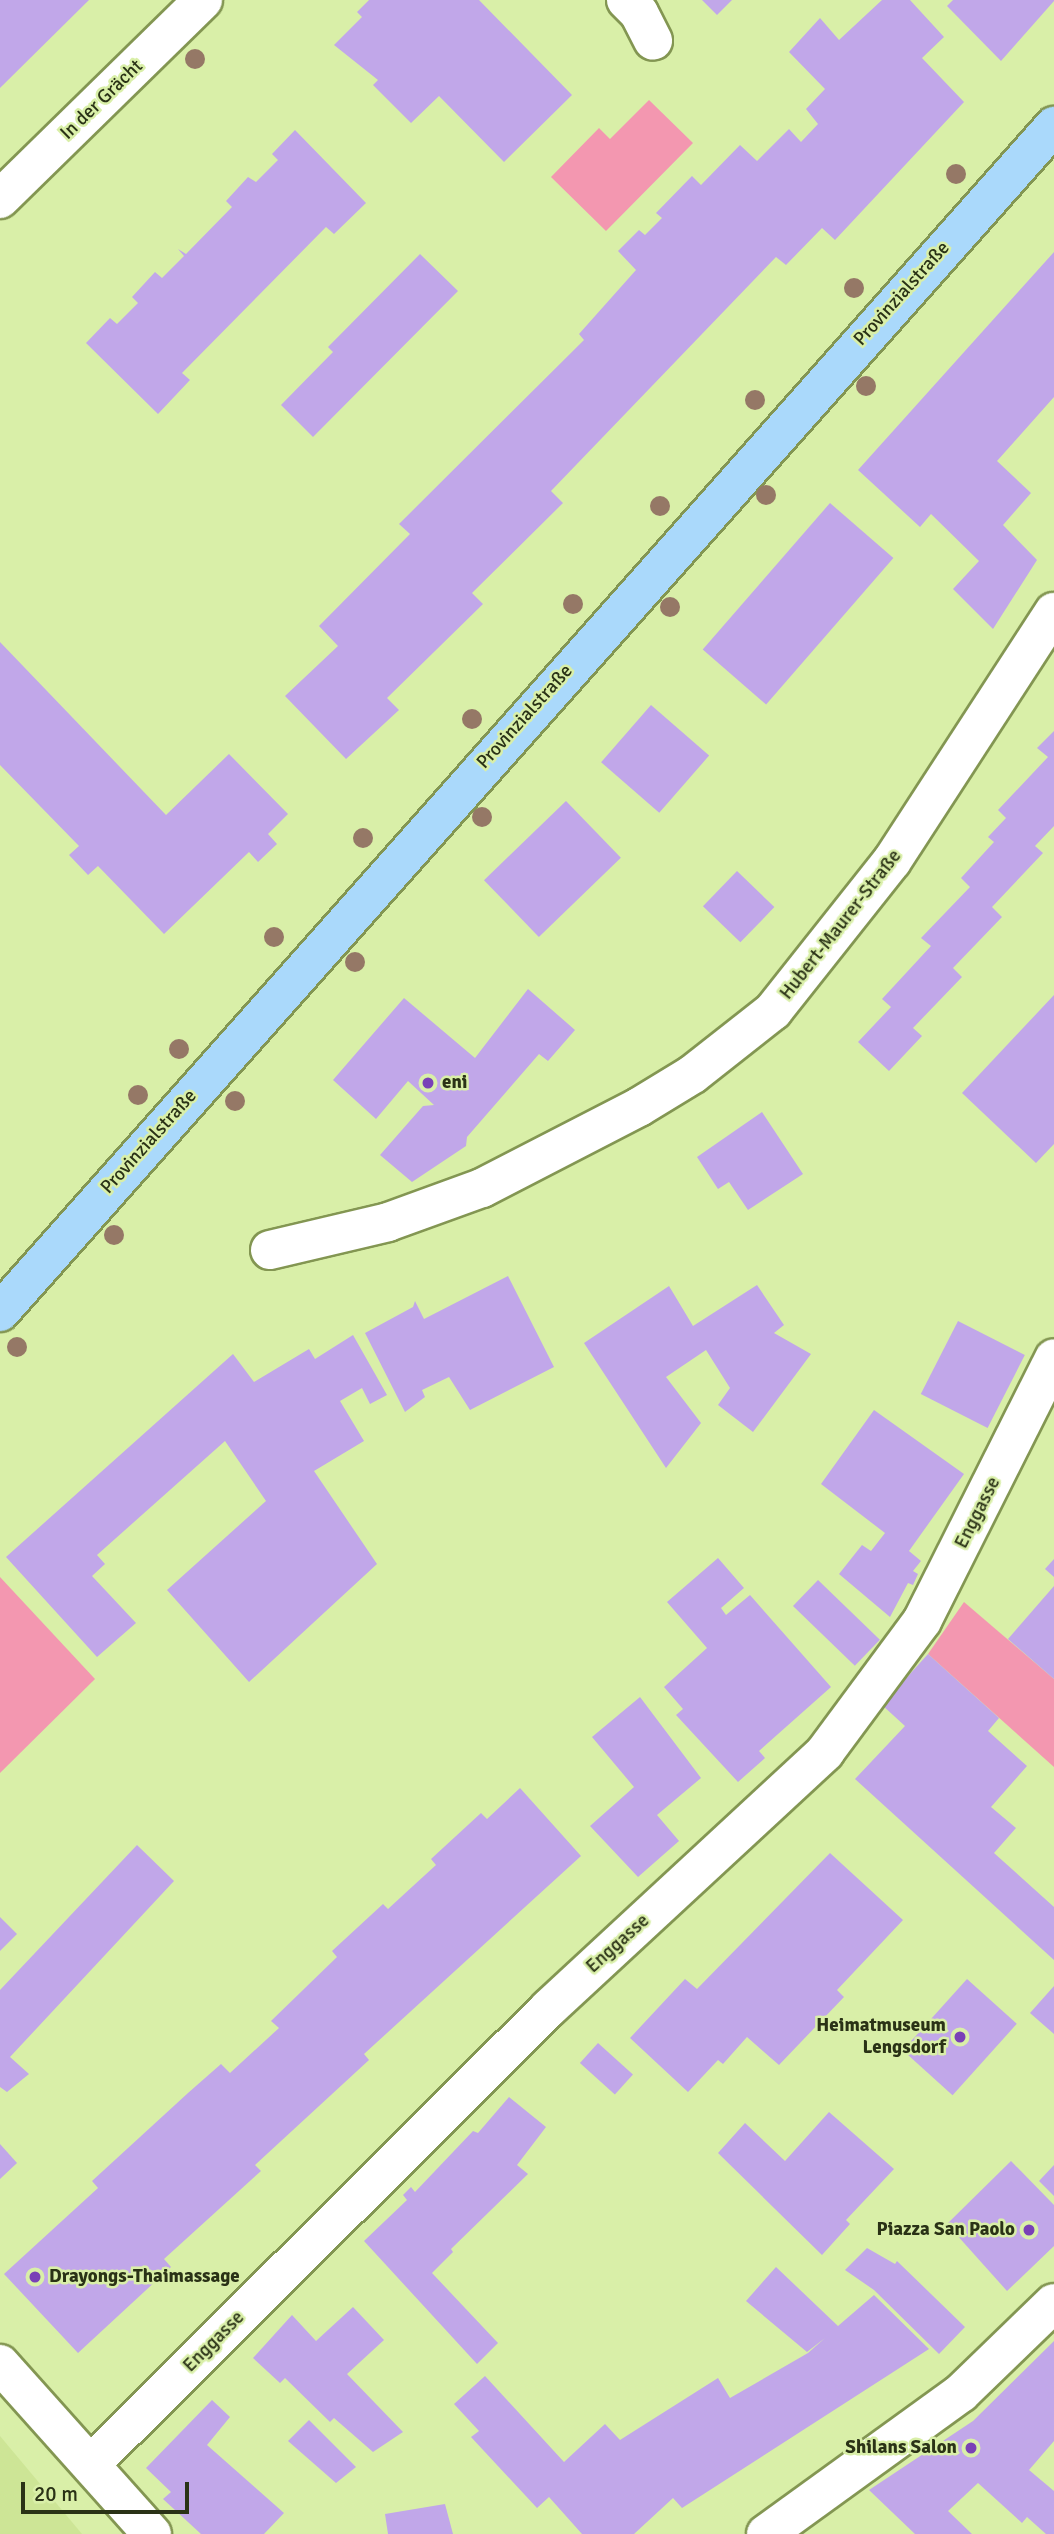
<!DOCTYPE html>
<meta charset="utf-8">
<style>
body{margin:0}
#map{position:relative;width:1054px;height:2534px;overflow:hidden;background:#d9efa8;font-family:Signika,sans-serif}
div>[style]{position:absolute}
.built>*{inset:0;background:#cde596}
.green>*{inset:0;background:#f397b0}
.building>*{inset:0;background:#c1a7e9;transform-origin:0 0}
.roads{filter:drop-shadow(2px 0 #839652) drop-shadow(-2px 0 #839652) drop-shadow(0 2px #839652) drop-shadow(0 -2px #839652)}
.minor>*{height:38px;margin:-19px;padding:0 19px;transform-origin:19px;border-radius:19px;background:#fff}
.major>*{height:38px;margin:-19px;padding:0 19px;transform-origin:19px;border-radius:19px;background:#aad9fb}
.trees>*{width:20px;height:20px;margin:-10px;border-radius:50%;background:#957866}
.dots>*{width:19px;height:19px;translate:-50% -50%;box-sizing:border-box;border:4px solid #d9efa8;border-radius:50%}
span{translate:-50% -50%;white-space:nowrap;text-align:center;line-height:1.15;-webkit-text-stroke:5px #d9efa8;paint-order:stroke}
.street-label{font-size:19px;color:#2a3216}
.poi-label{font-size:19px;color:#2a3216;font-weight:700}
.left{translate:0 -50%;text-align:left}
.right{translate:-100% -50%;text-align:right}
.scale{position:absolute;left:21px;top:2482px;width:168px;height:32px;box-sizing:border-box;border:4px solid #2a3216;border-top:0;padding-left:9px;font-size:21px;line-height:24px;white-space:nowrap;color:#2a3216;-webkit-text-stroke:5px #d9efa8;paint-order:stroke}
</style>
<div id="map">
<div class="built">
<div style="clip-path:polygon(0 2436px,82px 2534px,0 2534px)"></div>
</div>
<div class="green">
<div style="clip-path:polygon(649px 100px,693px 143px,606px 231px,551px 177px,599px 128px,610px 139px)"></div>
<div style="clip-path:polygon(0 1577px,95px 1679px,0 1773px)"></div>
<div style="clip-path:polygon(964px 1602px,1054px 1679px,1054px 1767px,928px 1654px)"></div>
</div>
<div class="building">
<div style="clip-path:polygon(0 0,89px 0,0 88px)"></div>
<div style="clip-path:polygon(369px 0,479px 0,572px 95px,504px 162px,439px 96px,411px 123px,373px 85px,378px 80px,334px 45px,362px 17px,357px 12px)"></div>
<div style="clip-path:polygon(702px 0,732px 0,717px 15px)"></div>
<div style="clip-path:polygon(882px 0,910px 0,944px 37px,922px 58px,964px 102px,835px 240px,822px 228px,786px 265px,776px 257px,551px 491px,563px 503px,472px 593px,483px 604px,387px 698px,399px 710px,346px 759px,285px 696px,338px 646px,319px 626px,410px 534px,399px 524px,584px 340px,579px 334px,636px 270px,618px 251px,639px 230px,645px 235px,662px 218px,656px 213px,692px 176px,701px 185px,740px 145px,757px 161px,789px 129px,801px 142px,818px 124px,806px 109px,825px 89px,789px 52px,820px 18px,839px 40px)"></div>
<div style="clip-path:polygon(953px 0,1054px 0,1054px 1px,1001px 61px,947px 6px)"></div>
<div style="clip-path:polygon(295px 130px,366px 203px,334px 234px,326px 227px,182px 373px,190px 380px,158px 414px,86px 343px,110px 318px,117px 324px,138px 303px,132px 297px,155px 272px,162px 278px,184px 256px,178px 249px,186px 254px,232px 207px,226px 201px,248px 177px,256px 182px,278px 160px,272px 154px)"></div>
<div style="clip-path:polygon(1054px 252px,1054px 397px,997px 461px,1031px 493px,1003px 525px,1037px 560px,993px 629px,953px 589px,979px 561px,931px 514px,920px 527px,858px 470px)"></div>
<div style="clip-path:polygon(420px 254px,458px 291px,313px 437px,281px 405px,333px 352px,328px 347px)"></div>
<div style="left:830px;top:503px;width:84px;height:194px;rotate:41deg"></div>
<div style="clip-path:polygon(0 642px,166px 815px,229px 754px,288px 814px,268px 834px,277px 844px,258px 862px,249px 852px,164px 934px,98px 866px,88px 875px,69px 855px,79px 846px,0 765px)"></div>
<div style="left:651px;top:705px;width:77px;height:76px;rotate:41deg"></div>
<div style="clip-path:polygon(1054px 731px,1054px 826px,1035px 846px,1043px 853px,992px 907px,1002px 917px,953px 968px,962px 977px,913px 1028px,922px 1036px,889px 1071px,858px 1042px,891px 1007px,882px 999px,931px 946px,921px 938px,970px 887px,961px 878px,994px 842px,988px 837px,1006px 818px,998px 810px,1048px 757px,1037px 748px)"></div>
<div style="left:566px;top:801px;width:79px;height:114px;rotate:46deg"></div>
<div style="left:737px;top:871px;width:52px;height:49px;rotate:44deg"></div>
<div style="clip-path:polygon(528px 989px,575px 1030px,548px 1061px,539px 1054px,467px 1137px,466px 1146px,412px 1182px,380px 1155px,423px 1106px,434px 1105px,408px 1081px,376px 1119px,333px 1080px,404px 998px,475px 1058px)"></div>
<div style="clip-path:polygon(1054px 995px,1054px 1144px,1036px 1163px,962px 1093px)"></div>
<div style="clip-path:polygon(762px 1112px,803px 1174px,748px 1210px,729px 1182px,718px 1189px,697px 1157px)"></div>
<div style="clip-path:polygon(508px 1276px,554px 1367px,470px 1410px,449px 1377px,422px 1390px,425px 1397px,405px 1412px,365px 1333px,413px 1307px,415px 1301px,424px 1319px)"></div>
<div style="clip-path:polygon(757px 1285px,784px 1325px,774px 1333px,811px 1354px,753px 1432px,718px 1405px,730px 1388px,706px 1350px,666px 1377px,701px 1423px,666px 1468px,584px 1343px,669px 1286px,693px 1326px)"></div>
<div style="left:958px;top:1321px;width:75px;height:82px;rotate:27deg"></div>
<div style="clip-path:polygon(353px 1335px,387px 1395px,370px 1404px,362px 1388px,340px 1401px,364px 1441px,314px 1471px,377px 1564px,249px 1682px,167px 1590px,266px 1501px,225px 1441px,97px 1555px,105px 1564px,92px 1576px,136px 1623px,97px 1657px,6px 1557px,233px 1354px,254px 1382px,309px 1349px,315px 1359px)"></div>
<div style="clip-path:polygon(874px 1410px,964px 1474px,909px 1551px,921px 1561px,913px 1571px,918px 1574px,913px 1585px,908px 1583px,890px 1617px,839px 1574px,862px 1545px,871px 1551px,885px 1533px,821px 1484px)"></div>
<div style="clip-path:polygon(718px 1558px,744px 1588px,721px 1608px,726px 1615px,750px 1595px,831px 1687px,759px 1751px,765px 1758px,738px 1782px,676px 1715px,683px 1709px,664px 1687px,707px 1648px,667px 1602px)"></div>
<div style="clip-path:polygon(1054px 1559px,1054px 1577px,1045px 1569px)"></div>
<div style="left:818px;top:1580px;width:86px;height:36px;rotate:44deg"></div>
<div style="clip-path:polygon(1054px 1586px,1054px 1679px,1008px 1639px)"></div>
<div style="clip-path:polygon(928px 1654px,999px 1718px,988px 1731px,1027px 1766px,991px 1807px,1016px 1828px,994px 1853px,1054px 1907px,1054px 1960px,855px 1779px,905px 1726px,882px 1705px)"></div>
<div style="clip-path:polygon(640px 1697px,701px 1778px,657px 1815px,679px 1841px,638px 1877px,590px 1826px,634px 1787px,592px 1737px)"></div>
<div style="clip-path:polygon(520px 1788px,581px 1856px,364px 2054px,369px 2060px,255px 2165px,261px 2171px,164px 2259px,171px 2267px,78px 2353px,4px 2274px,98px 2188px,92px 2181px,188px 2093px,221px 2064px,230px 2073px,279px 2028px,271px 2021px,337px 1957px,332px 1951px,383px 1904px,388px 1909px,413px 1886px,436px 1865px,431px 1859px,481px 1813px,487px 1819px)"></div>
<div style="clip-path:polygon(137px 1845px,174px 1881px,10px 2057px,29px 2074px,7px 2092px,0 2087px,0 1990px)"></div>
<div style="clip-path:polygon(830px 1853px,903px 1920px,837px 1990px,844px 1997px,779px 2065px,747px 2037px,723px 2064px,718px 2060px,688px 2092px,630px 2038px,685px 1979px,697px 1989px)"></div>
<div style="clip-path:polygon(0 1917px,17px 1934px,0 1951px)"></div>
<div style="left:967px;top:1979px;width:67px;height:96px;rotate:42deg"></div>
<div style="clip-path:polygon(1054px 1986px,1054px 2034px,1030px 2013px)"></div>
<div style="left:598px;top:2043px;width:47px;height:27px;rotate:42deg"></div>
<div style="clip-path:polygon(509px 2097px,546px 2127px,517px 2165px,528px 2174px,451px 2249px,453px 2252px,432px 2273px,498px 2343px,477px 2364px,364px 2241px,407px 2200px,403px 2195px,411px 2187px,415px 2192px,473px 2131px,478px 2133px)"></div>
<div style="clip-path:polygon(829px 2112px,894px 2169px,846px 2220px,850px 2224px,822px 2255px,718px 2153px,745px 2123px,785px 2161px)"></div>
<div style="clip-path:polygon(0 2144px,17px 2163px,0 2179px)"></div>
<div style="clip-path:polygon(1011px 2161px,1054px 2205px,1054px 2246px,1007px 2291px,947px 2224px)"></div>
<div style="clip-path:polygon(1054px 2165px,1054px 2196px,1039px 2181px)"></div>
<div style="clip-path:polygon(867px 2248px,895px 2264px,897px 2261px,965px 2327px,939px 2354px,874px 2290px,845px 2270px)"></div>
<div style="clip-path:polygon(776px 2267px,838px 2326px,874px 2295px,929px 2349px,682px 2508px,673px 2498px,634px 2534px,582px 2534px,549px 2497px,537px 2508px,471px 2437px,479px 2431px,454px 2404px,485px 2376px,564px 2462px,605px 2424px,620px 2440px,718px 2378px,730px 2398px,808px 2353px,825px 2338px,807px 2352px,746px 2301px)"></div>
<div style="clip-path:polygon(353px 2307px,384px 2340px,347px 2374px,403px 2432px,373px 2452px,334px 2418px,330px 2422px,285px 2378px,280px 2383px,253px 2358px,292px 2315px,316px 2341px)"></div>
<div style="clip-path:polygon(1054px 2341px,1054px 2441px,1029px 2470px,1054px 2491px,1054px 2534px,1046px 2534px,1027px 2517px,1022px 2523px,978px 2483px,948px 2511px,972px 2534px,915px 2534px,869px 2490px,973px 2421px)"></div>
<div style="clip-path:polygon(212px 2400px,230px 2417px,207px 2445px,284px 2513px,264px 2534px,201px 2534px,163px 2499px,171px 2492px,146px 2468px)"></div>
<div style="clip-path:polygon(309px 2420px,356px 2467px,336px 2483px,288px 2441px)"></div>
<div style="clip-path:polygon(445px 2504px,453px 2534px,388px 2534px,385px 2514px)"></div>
</div>
<div class="roads">
<div class="minor">
<div style="left:626px;top:0;width:18px;rotate:45deg"></div>
<div style="left:639px;top:13px;width:31px;rotate:63deg"></div>
<div style="left:0;top:199px;width:284px;rotate:-44.4deg"></div>
<div style="left:270px;top:1250px;width:121px;rotate:-13.3deg"></div>
<div style="left:388px;top:1222px;width:100px;rotate:-19.9deg"></div>
<div style="left:482px;top:1188px;width:177px;rotate:-27.3deg"></div>
<div style="left:639px;top:1107px;width:63px;rotate:-31.4deg"></div>
<div style="left:693px;top:1074px;width:102px;rotate:-38.2deg"></div>
<div style="left:773px;top:1011px;width:191px;rotate:-51.6deg"></div>
<div style="left:892px;top:861px;width:297px;rotate:-57deg"></div>
<div style="left:0;top:2364px;width:228px;rotate:48.2deg"></div>
<div style="left:91px;top:2464px;width:646px;rotate:-44.87deg"></div>
<div style="left:549px;top:2008px;width:376px;rotate:-42.8deg"></div>
<div style="left:825px;top:1752px;width:163px;rotate:-53.5deg"></div>
<div style="left:922px;top:1621px;width:294px;rotate:-63.3deg"></div>
<div style="left:766px;top:2534px;width:241px;rotate:-35.9deg"></div>
<div style="left:961px;top:2393px;width:129px;rotate:-44.1deg"></div>
</div>
<div class="major">
<div style="left:0;top:1312px;width:1587px;rotate:-48.37deg"></div>
</div>
</div>
<div class="trees">
<div style="left:195px;top:59px"></div>
<div style="left:956px;top:174px"></div>
<div style="left:854px;top:288px"></div>
<div style="left:866px;top:386px"></div>
<div style="left:755px;top:400px"></div>
<div style="left:766px;top:495px"></div>
<div style="left:660px;top:506px"></div>
<div style="left:573px;top:604px"></div>
<div style="left:670px;top:607px"></div>
<div style="left:472px;top:719px"></div>
<div style="left:482px;top:817px"></div>
<div style="left:363px;top:838px"></div>
<div style="left:274px;top:937px"></div>
<div style="left:355px;top:962px"></div>
<div style="left:179px;top:1049px"></div>
<div style="left:138px;top:1095px"></div>
<div style="left:235px;top:1101px"></div>
<div style="left:114px;top:1235px"></div>
<div style="left:17px;top:1347px"></div>
</div>
<div class="dots">
<div style="left:428px;top:1083px;background:#7940b7"></div>
<div style="left:960px;top:2037px;background:#7940b7"></div>
<div style="left:1029px;top:2230px;background:#7940b7"></div>
<div style="left:35px;top:2277px;background:#7940b7"></div>
<div style="left:971px;top:2448px;background:#7940b7"></div>
</div>
<div class="street-label">
<span style="left:102px;top:100px;rotate:-44deg">In der Grächt</span>
<span style="left:902px;top:294px;rotate:-48deg">Provinzialstraße</span>
<span style="left:525px;top:717px;rotate:-48deg">Provinzialstraße</span>
<span style="left:841px;top:925px;rotate:-52deg">Hubert-Maurer-Straße</span>
<span style="left:149px;top:1142px;rotate:-48deg">Provinzialstraße</span>
<span style="left:978px;top:1513px;rotate:-63deg">Enggasse</span>
<span style="left:618px;top:1944px;rotate:-42deg">Enggasse</span>
<span style="left:214px;top:2342px;rotate:-45deg">Enggasse</span>
</div>
<div class="poi-label">
<span class="left" style="left:442px;top:1083px">eni</span>
<span class="right" style="left:946px;top:2037px">Heimatmuseum<br>Lengsdorf</span>
<span class="right" style="left:1015px;top:2230px">Piazza San Paolo</span>
<span class="left" style="left:49px;top:2277px">Drayongs-Thaimassage</span>
<span class="right" style="left:957px;top:2448px">Shilans Salon</span>
</div>
<div class="scale">20 m</div>
</div>
